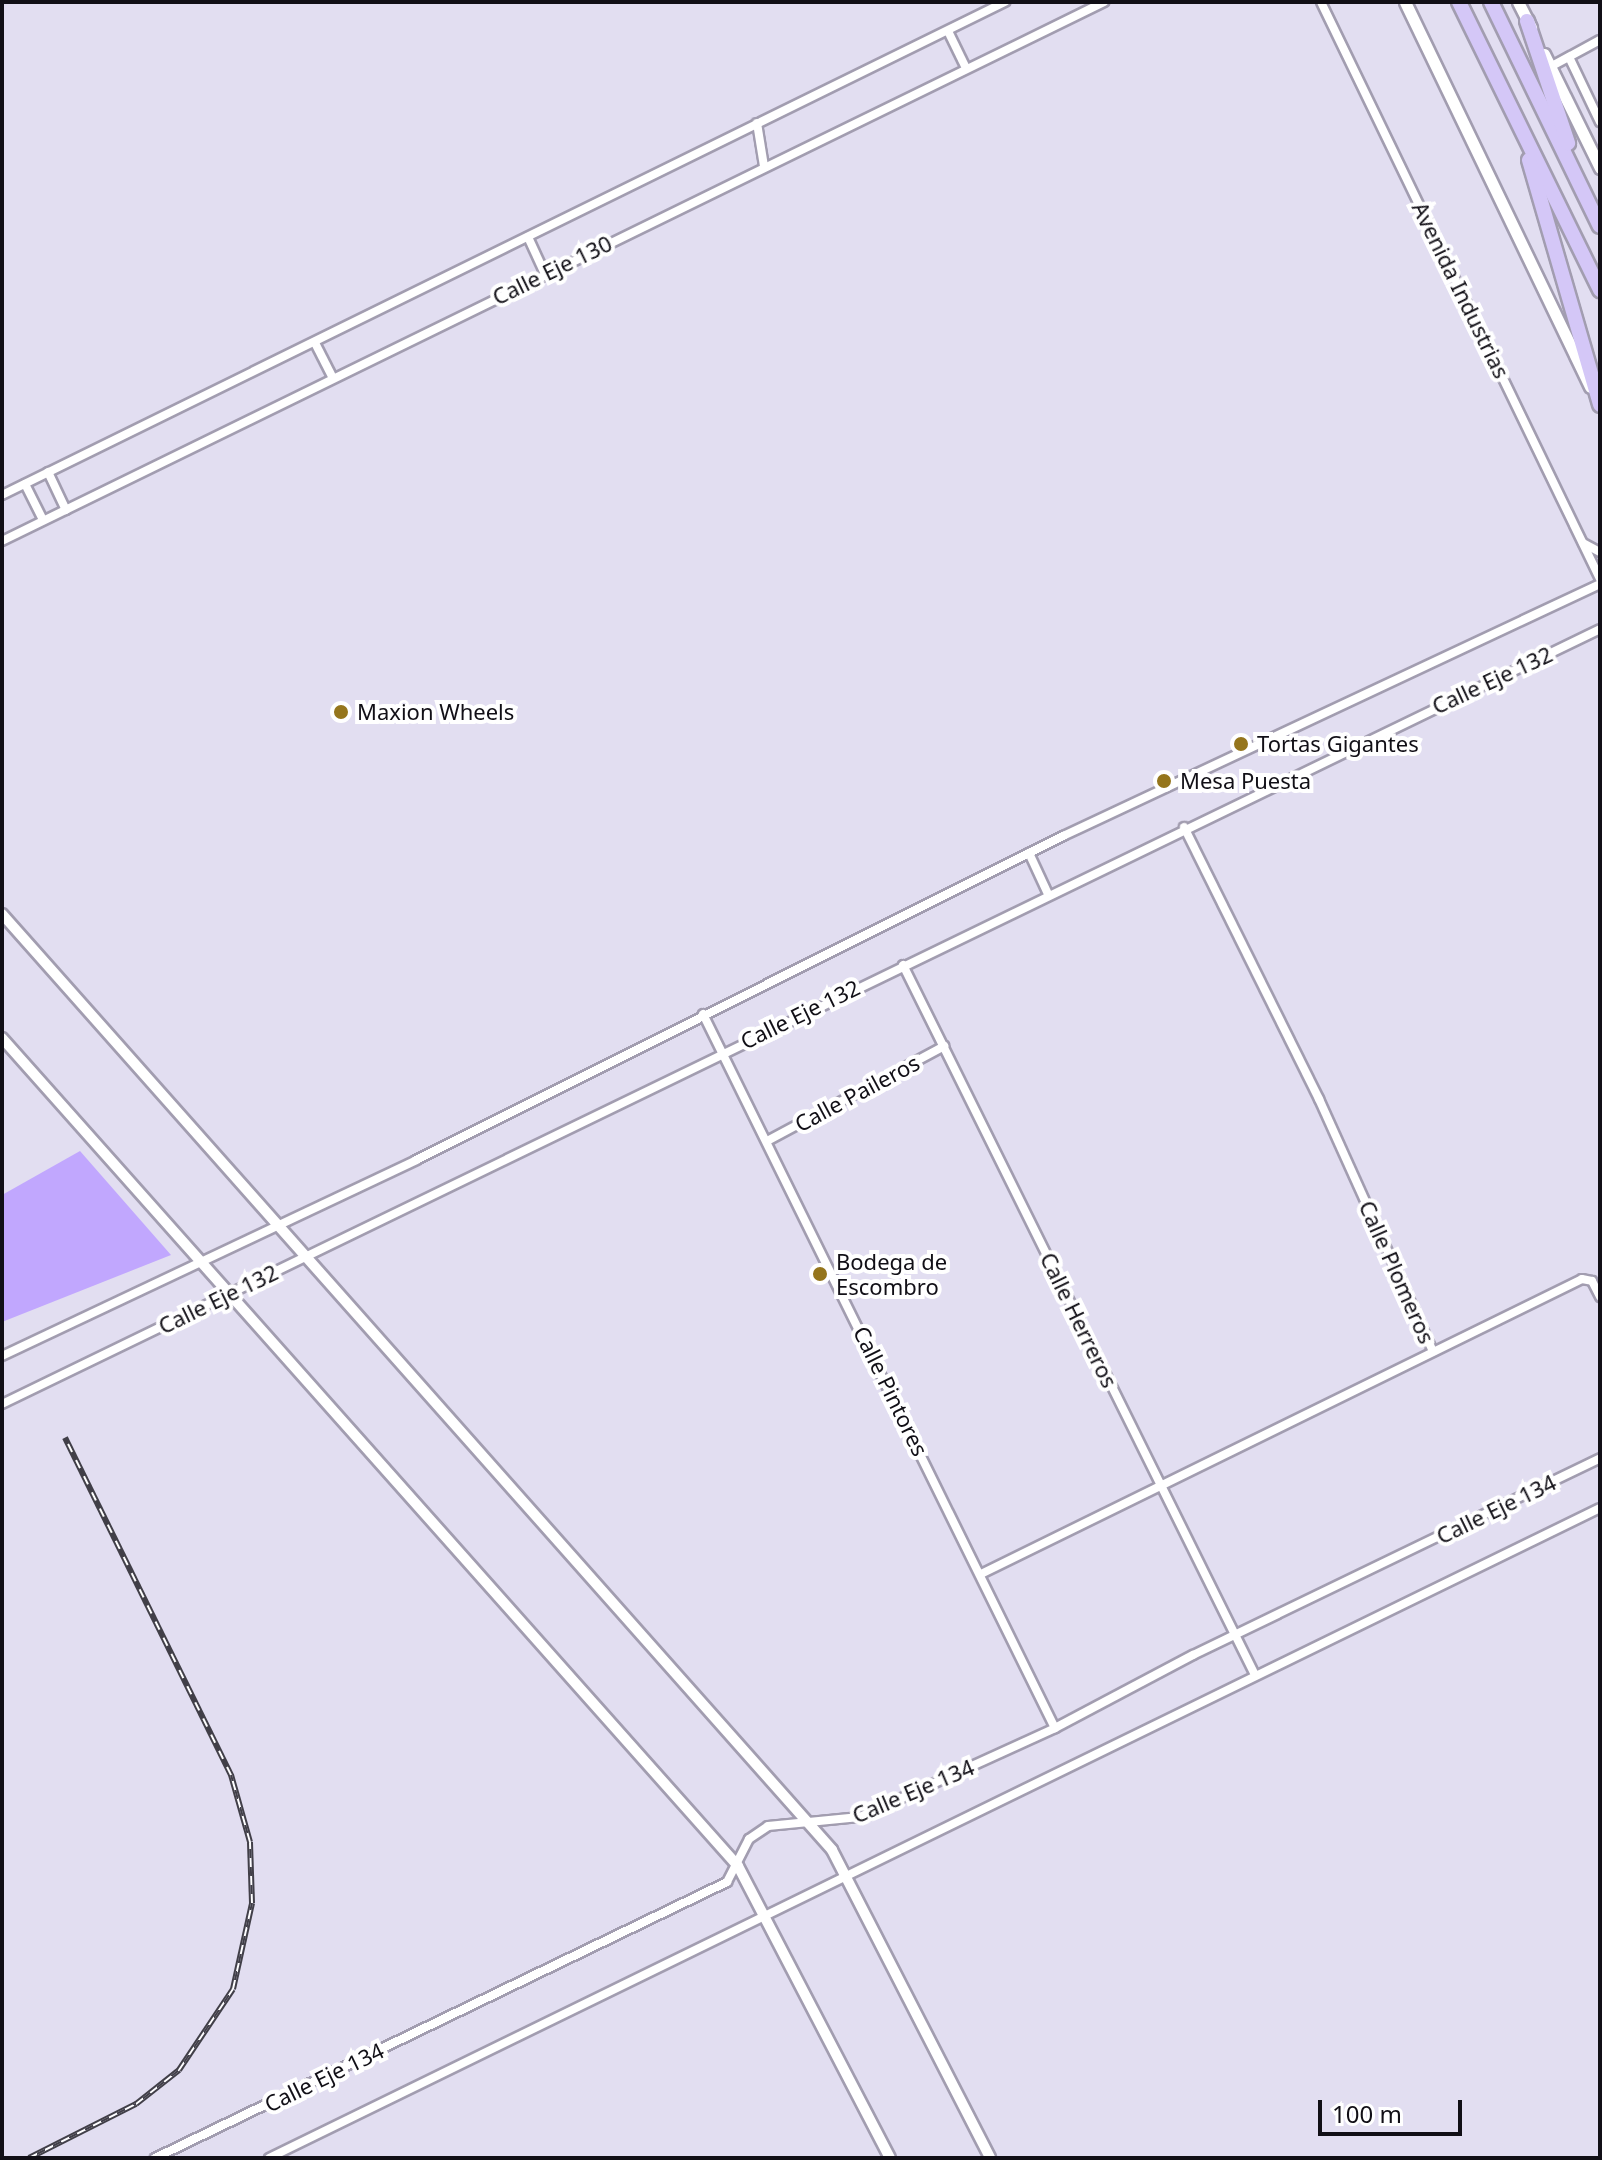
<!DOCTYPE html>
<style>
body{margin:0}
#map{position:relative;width:1602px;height:2160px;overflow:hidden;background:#e2def1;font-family:"Noto Sans",sans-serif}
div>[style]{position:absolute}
.green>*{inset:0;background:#c1a7fe}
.roads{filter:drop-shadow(2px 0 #a29db0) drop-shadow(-2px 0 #a29db0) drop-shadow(0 2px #a29db0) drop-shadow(0 -2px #a29db0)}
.minor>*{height:8px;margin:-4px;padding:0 4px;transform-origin:4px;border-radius:4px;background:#fff}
.tertiary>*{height:10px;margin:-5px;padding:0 5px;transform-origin:5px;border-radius:5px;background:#fff}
.secondary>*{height:11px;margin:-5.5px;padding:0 5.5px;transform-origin:5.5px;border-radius:5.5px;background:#fff}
.trunk>*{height:14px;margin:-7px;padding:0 7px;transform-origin:7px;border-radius:7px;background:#d4c7f7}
.rail>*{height:6px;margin-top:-3px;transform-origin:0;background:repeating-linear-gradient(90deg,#fff 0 9px,#413f48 0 18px);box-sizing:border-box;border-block:2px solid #413f48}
.dots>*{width:22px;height:22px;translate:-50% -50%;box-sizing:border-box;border:4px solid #fff;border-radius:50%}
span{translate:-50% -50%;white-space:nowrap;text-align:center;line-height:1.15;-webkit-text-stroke:8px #fff;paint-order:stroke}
.street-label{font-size:22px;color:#110f16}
.poi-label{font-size:22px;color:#110f16}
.left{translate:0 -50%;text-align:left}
.frame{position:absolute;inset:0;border:4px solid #110f16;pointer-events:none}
.scale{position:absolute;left:1318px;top:2100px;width:144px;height:36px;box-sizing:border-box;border:4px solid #110f16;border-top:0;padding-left:10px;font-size:24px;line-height:28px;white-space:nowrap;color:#110f16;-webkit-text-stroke:6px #fff;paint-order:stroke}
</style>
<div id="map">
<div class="green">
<div style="clip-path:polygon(80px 1151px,171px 1255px,2px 1322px,2px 1195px)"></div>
</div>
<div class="roads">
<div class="minor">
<div style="left:1321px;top:2px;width:641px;rotate:64.19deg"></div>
<div style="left:948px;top:31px;width:41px;rotate:64.1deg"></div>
<div style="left:1569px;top:57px;width:72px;rotate:64.5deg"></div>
<div style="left:1550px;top:67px;width:57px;rotate:-28.4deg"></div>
<div style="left:757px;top:123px;width:44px;rotate:80.8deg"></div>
<div style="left:528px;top:237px;width:41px;rotate:65.3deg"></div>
<div style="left:315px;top:343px;width:38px;rotate:63deg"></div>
<div style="left:48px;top:472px;width:42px;rotate:64.7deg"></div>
<div style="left:25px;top:484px;width:40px;rotate:63.4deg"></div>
<div style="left:2px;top:495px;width:1118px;rotate:-26.18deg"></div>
<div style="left:2px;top:541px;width:1227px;rotate:-26.06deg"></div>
<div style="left:1583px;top:543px;width:19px;rotate:28deg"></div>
<div style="left:1184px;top:827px;width:304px;rotate:63.6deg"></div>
<div style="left:1319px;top:1099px;width:277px;rotate:65.7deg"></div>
<div style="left:1029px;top:853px;width:45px;rotate:65.1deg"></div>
<div style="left:903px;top:965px;width:792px;rotate:63.63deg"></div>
<div style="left:703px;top:1014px;width:796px;rotate:63.76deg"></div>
<div style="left:769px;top:1140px;width:199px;rotate:-28.2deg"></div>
<div style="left:2px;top:1356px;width:458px;rotate:-25.3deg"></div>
<div style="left:416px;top:1160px;width:724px;rotate:-26.6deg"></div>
<div style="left:1063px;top:836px;width:593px;rotate:-25.14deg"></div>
<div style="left:2px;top:1404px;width:1776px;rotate:-25.87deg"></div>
<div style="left:981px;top:1574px;width:669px;rotate:-26.14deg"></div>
<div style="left:1582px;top:1279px;width:10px;rotate:11deg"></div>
<div style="left:1592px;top:1281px;width:18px;rotate:63deg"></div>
<div style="left:155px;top:2158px;width:635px;rotate:-25.76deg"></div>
<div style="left:727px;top:1882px;width:48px;rotate:-62.9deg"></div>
<div style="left:749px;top:1839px;width:23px;rotate:-34deg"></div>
<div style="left:768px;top:1826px;width:92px;rotate:-5.6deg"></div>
<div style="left:860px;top:1817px;width:214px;rotate:-24.5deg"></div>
<div style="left:1055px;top:1728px;width:156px;rotate:-27.9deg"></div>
<div style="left:1193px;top:1655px;width:452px;rotate:-25.8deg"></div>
<div style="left:269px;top:2158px;width:1481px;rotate:-26.03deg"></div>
</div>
<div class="tertiary">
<div style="left:2px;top:914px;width:1251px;rotate:48.43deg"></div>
<div style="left:832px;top:1850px;width:346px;rotate:62.8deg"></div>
<div style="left:2px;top:1038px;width:1108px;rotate:48.37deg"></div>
<div style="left:738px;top:1866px;width:329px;rotate:62.5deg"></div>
</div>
<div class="secondary">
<div style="left:1405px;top:2px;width:427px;rotate:64.3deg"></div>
<div style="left:1518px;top:2px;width:29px;rotate:63deg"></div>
<div style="left:1544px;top:54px;width:127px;rotate:63.8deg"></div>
</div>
<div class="trunk">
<div style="left:1459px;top:2px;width:321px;rotate:63.9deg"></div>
<div style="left:1491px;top:2px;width:249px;rotate:64.1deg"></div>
<div style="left:1527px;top:21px;width:129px;rotate:71.4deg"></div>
<div style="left:1529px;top:160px;width:255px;rotate:73.8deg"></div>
</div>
</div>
<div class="rail">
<div style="left:29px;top:2158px;width:120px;rotate:-26.8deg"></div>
<div style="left:136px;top:2104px;width:55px;rotate:-38.3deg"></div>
<div style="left:179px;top:2070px;width:97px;rotate:-56.3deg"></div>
<div style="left:233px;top:1989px;width:88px;rotate:-77.5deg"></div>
<div style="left:252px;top:1903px;width:61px;rotate:-91.9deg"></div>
<div style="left:250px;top:1842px;width:70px;rotate:-105.8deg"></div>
<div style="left:231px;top:1775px;width:376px;rotate:-116.2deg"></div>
</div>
<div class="dots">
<div style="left:341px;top:712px;background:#95751c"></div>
<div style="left:1241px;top:744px;background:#95751c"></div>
<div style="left:1164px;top:781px;background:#95751c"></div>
<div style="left:820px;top:1274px;background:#95751c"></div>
</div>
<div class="street-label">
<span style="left:552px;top:270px;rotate:-26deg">Calle Eje 130</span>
<span style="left:1461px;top:290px;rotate:64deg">Avenida Industrias</span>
<span style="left:1492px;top:680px;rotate:-25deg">Calle Eje 132</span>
<span style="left:800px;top:1014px;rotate:-26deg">Calle Eje 132</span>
<span style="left:857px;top:1093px;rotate:-28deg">Calle Paileros</span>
<span style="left:1397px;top:1272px;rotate:66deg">Calle Plomeros</span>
<span style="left:218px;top:1299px;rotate:-26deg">Calle Eje 132</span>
<span style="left:1079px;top:1320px;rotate:64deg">Calle Herreros</span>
<span style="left:891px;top:1391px;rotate:64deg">Calle Pintores</span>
<span style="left:1496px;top:1509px;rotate:-26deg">Calle Eje 134</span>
<span style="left:913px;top:1791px;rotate:-23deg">Calle Eje 134</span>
<span style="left:324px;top:2077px;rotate:-26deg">Calle Eje 134</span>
</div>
<div class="poi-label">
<span class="left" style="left:357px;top:712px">Maxion Wheels</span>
<span class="left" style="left:1257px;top:744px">Tortas Gigantes</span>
<span class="left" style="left:1180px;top:781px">Mesa Puesta</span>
<span class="left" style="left:836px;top:1274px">Bodega de<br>Escombro</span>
</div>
<div class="frame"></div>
<div class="scale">100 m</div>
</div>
